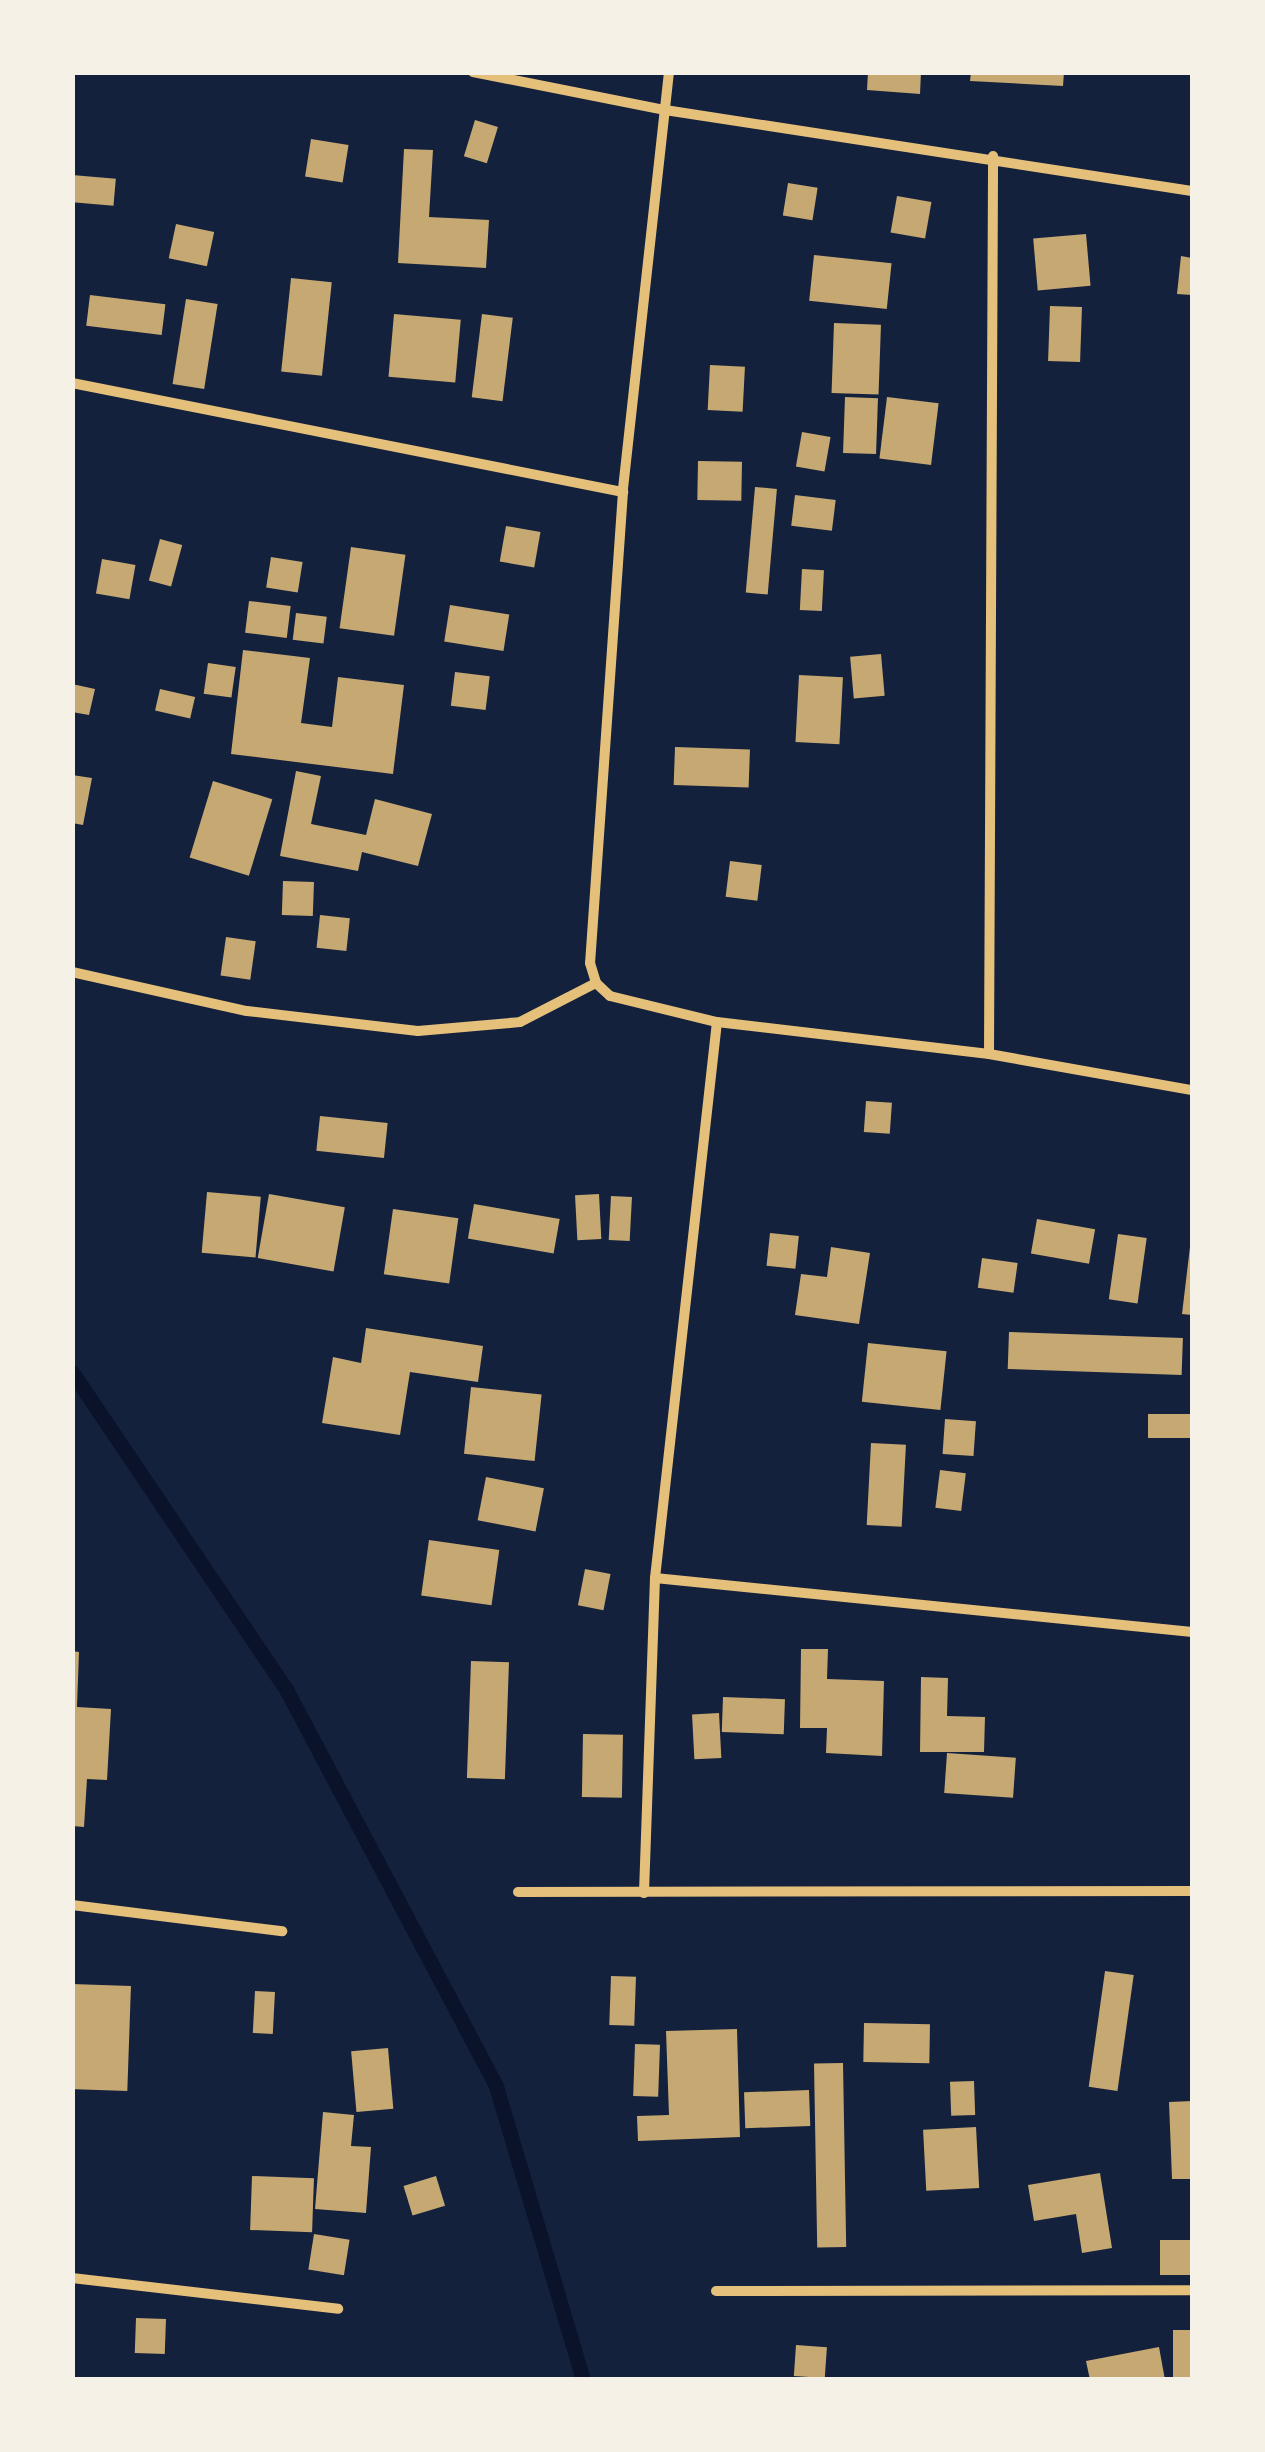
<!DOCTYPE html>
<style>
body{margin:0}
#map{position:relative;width:1265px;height:2452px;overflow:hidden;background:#14213d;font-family:"Sofia Sans Condensed",sans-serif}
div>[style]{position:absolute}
.stream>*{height:15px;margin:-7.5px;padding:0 7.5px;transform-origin:7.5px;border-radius:7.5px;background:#0b132b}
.building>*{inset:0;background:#c6a872;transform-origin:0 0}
.minor>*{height:10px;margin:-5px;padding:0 5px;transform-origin:5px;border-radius:5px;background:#e5c07b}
span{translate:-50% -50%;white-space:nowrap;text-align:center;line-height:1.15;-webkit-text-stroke:9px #f6f1e7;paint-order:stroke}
.frame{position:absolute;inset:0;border:75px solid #f6f1e7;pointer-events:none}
</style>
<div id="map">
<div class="stream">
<div style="left:72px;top:1372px;width:385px;rotate:56deg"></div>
<div style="left:287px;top:1691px;width:447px;rotate:62.1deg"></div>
<div style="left:496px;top:2086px;width:307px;rotate:73.5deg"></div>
</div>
<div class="building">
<div style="clip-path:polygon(868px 72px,921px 72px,920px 94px,867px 90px)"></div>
<div style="clip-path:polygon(971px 72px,1064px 72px,1063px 86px,970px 81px)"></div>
<div style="left:475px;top:120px;width:24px;height:38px;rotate:17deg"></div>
<div style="left:311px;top:139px;width:38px;height:38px;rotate:9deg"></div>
<div style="clip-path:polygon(404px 149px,433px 150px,429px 217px,489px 220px,486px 268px,398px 263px)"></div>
<div style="left:72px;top:175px;width:44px;height:27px;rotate:5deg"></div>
<div style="left:788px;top:183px;width:30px;height:33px;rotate:9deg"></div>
<div style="left:897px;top:196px;width:35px;height:37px;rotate:10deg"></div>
<div style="left:176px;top:224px;width:39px;height:35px;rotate:12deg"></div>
<div style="left:1086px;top:234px;width:52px;height:53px;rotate:85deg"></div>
<div style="left:814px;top:255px;width:78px;height:46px;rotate:6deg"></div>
<div style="clip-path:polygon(1181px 256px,1192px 258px,1192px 295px,1177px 294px)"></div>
<div style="left:291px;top:278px;width:41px;height:94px;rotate:6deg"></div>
<div style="left:90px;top:295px;width:76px;height:31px;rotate:7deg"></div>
<div style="left:186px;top:299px;width:32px;height:86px;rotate:9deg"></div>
<div style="left:1050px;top:306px;width:32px;height:55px;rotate:2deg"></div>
<div style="left:394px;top:314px;width:67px;height:63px;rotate:5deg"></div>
<div style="left:482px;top:314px;width:31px;height:84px;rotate:7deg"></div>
<div style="left:834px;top:323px;width:47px;height:70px;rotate:2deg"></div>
<div style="left:710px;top:365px;width:35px;height:45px;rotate:3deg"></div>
<div style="left:845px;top:397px;width:33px;height:56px;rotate:2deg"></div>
<div style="left:887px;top:397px;width:52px;height:62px;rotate:7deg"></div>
<div style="left:802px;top:432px;width:29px;height:35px;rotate:10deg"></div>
<div style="left:698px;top:461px;width:44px;height:39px;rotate:1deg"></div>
<div style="left:755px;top:487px;width:22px;height:106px;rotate:5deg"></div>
<div style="left:795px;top:495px;width:41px;height:31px;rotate:7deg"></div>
<div style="left:506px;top:526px;width:35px;height:36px;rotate:10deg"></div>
<div style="left:160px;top:539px;width:23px;height:43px;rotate:15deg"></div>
<div style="left:351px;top:547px;width:55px;height:82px;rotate:8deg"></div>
<div style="left:271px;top:557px;width:32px;height:31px;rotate:9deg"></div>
<div style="left:102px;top:559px;width:34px;height:35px;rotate:10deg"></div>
<div style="left:802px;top:569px;width:22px;height:41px;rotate:3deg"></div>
<div style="left:249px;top:601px;width:42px;height:32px;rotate:7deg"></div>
<div style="left:450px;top:605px;width:60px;height:37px;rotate:9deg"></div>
<div style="left:296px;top:613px;width:31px;height:27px;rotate:7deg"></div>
<div style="clip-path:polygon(243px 650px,310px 658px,301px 723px,332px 727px,338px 677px,404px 685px,393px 774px,231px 754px)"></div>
<div style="left:881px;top:654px;width:42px;height:31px;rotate:85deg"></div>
<div style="left:208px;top:663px;width:28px;height:31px;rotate:8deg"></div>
<div style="left:455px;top:672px;width:35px;height:34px;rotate:7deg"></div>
<div style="left:799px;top:675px;width:44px;height:67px;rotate:3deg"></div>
<div style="clip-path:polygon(72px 684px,95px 689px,89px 715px,72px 712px)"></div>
<div style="left:160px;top:689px;width:36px;height:22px;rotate:13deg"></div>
<div style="left:675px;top:747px;width:75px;height:38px;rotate:2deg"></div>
<div style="clip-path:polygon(296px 771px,321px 776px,311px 824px,366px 835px,375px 799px,432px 814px,418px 866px,362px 852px,358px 871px,280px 856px)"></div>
<div style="clip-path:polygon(72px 775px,92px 778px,83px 825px,72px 823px)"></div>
<div style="left:213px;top:781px;width:62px;height:80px;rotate:17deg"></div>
<div style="left:730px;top:861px;width:32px;height:36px;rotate:7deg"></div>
<div style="left:283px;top:881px;width:31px;height:34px;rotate:2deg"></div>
<div style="left:320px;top:915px;width:30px;height:33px;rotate:6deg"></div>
<div style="left:226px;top:937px;width:30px;height:39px;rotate:8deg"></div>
<div style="left:866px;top:1101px;width:26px;height:31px;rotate:4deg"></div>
<div style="left:320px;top:1116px;width:68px;height:35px;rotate:6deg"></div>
<div style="left:207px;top:1192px;width:54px;height:61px;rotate:5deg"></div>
<div style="left:269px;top:1194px;width:77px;height:65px;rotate:10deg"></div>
<div style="left:599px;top:1194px;width:45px;height:24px;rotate:87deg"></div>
<div style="left:611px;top:1196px;width:21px;height:44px;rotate:3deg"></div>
<div style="left:474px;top:1204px;width:87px;height:35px;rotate:10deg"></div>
<div style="left:393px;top:1209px;width:66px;height:66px;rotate:8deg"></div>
<div style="left:1037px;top:1219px;width:59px;height:35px;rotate:10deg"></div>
<div style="left:770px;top:1233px;width:29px;height:33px;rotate:6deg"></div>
<div style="left:1118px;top:1234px;width:29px;height:66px;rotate:8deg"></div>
<div style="clip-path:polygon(831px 1247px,870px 1253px,859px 1324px,795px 1315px,801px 1274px,827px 1277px)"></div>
<div style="clip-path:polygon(1190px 1247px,1192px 1247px,1192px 1315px,1182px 1314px)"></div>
<div style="left:982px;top:1258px;width:36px;height:30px;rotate:8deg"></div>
<div style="clip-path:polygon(366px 1328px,483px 1346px,478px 1382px,410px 1372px,400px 1435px,322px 1423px,333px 1357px,361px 1363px)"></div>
<div style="left:1009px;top:1332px;width:174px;height:37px;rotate:2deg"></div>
<div style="left:868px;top:1343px;width:79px;height:59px;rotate:6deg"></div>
<div style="left:471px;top:1387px;width:71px;height:67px;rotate:6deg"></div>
<div style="left:1148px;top:1414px;width:44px;height:24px"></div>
<div style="left:945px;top:1419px;width:31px;height:35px;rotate:4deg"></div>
<div style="left:871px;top:1443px;width:35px;height:82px;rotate:3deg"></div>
<div style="left:940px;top:1470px;width:26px;height:38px;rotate:7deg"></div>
<div style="left:486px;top:1477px;width:59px;height:44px;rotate:11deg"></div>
<div style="left:429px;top:1540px;width:71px;height:56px;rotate:8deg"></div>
<div style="left:585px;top:1569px;width:26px;height:37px;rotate:11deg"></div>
<div style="clip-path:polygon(801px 1649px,828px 1649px,827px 1679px,884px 1681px,882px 1756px,826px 1753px,827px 1728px,800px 1728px)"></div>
<div style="clip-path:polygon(72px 1651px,79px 1652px,77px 1707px,111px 1709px,107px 1780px,87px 1779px,84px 1827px,72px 1826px)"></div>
<div style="left:471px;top:1661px;width:38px;height:117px;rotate:2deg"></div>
<div style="clip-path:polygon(921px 1677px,948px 1678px,947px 1716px,985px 1717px,984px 1752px,920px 1752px)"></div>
<div style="left:723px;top:1697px;width:62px;height:35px;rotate:2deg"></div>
<div style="left:719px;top:1713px;width:45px;height:27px;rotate:87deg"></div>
<div style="left:583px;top:1734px;width:40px;height:63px;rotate:1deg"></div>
<div style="left:947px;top:1753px;width:69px;height:40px;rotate:4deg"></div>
<div style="left:1105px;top:1971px;width:29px;height:117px;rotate:8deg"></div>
<div style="left:611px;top:1976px;width:25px;height:49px;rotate:2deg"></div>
<div style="left:72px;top:1984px;width:59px;height:105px;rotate:2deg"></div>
<div style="left:255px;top:1991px;width:20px;height:42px;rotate:3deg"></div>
<div style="left:864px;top:2023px;width:66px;height:39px;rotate:1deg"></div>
<div style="clip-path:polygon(737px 2029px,740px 2137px,638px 2141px,637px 2116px,669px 2115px,666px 2031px)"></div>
<div style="left:635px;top:2044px;width:25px;height:52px;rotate:2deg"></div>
<div style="left:388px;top:2048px;width:61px;height:37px;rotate:85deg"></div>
<div style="left:843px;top:2063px;width:184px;height:29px;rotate:89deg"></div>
<div style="left:974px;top:2081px;width:34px;height:24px;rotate:88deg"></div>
<div style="left:809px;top:2090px;width:36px;height:65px;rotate:88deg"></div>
<div style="clip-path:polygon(1192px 2101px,1192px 2179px,1172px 2179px,1169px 2102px)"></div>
<div style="clip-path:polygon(323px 2112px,354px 2115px,351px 2146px,371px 2147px,366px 2213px,315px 2209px)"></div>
<div style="left:976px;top:2127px;width:61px;height:53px;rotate:87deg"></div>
<div style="clip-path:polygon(1100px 2173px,1112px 2248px,1082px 2253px,1076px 2214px,1034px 2221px,1028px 2185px)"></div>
<div style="left:252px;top:2176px;width:62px;height:54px;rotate:2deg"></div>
<div style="left:436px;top:2176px;width:31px;height:34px;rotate:73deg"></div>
<div style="left:314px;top:2234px;width:36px;height:36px;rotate:9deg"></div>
<div style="left:1192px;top:2240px;width:35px;height:32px;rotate:90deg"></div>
<div style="left:136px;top:2318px;width:30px;height:35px;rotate:2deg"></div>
<div style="left:1173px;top:2330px;width:19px;height:50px"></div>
<div style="left:796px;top:2345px;width:31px;height:31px;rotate:4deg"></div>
<div style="clip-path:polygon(1159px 2347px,1165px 2380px,1090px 2380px,1086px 2361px)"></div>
</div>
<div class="minor">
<div style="left:473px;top:72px;width:196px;rotate:11.2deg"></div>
<div style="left:665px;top:110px;width:533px;rotate:8.74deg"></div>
<div style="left:669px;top:72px;width:423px;rotate:96.3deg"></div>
<div style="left:623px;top:492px;width:472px;rotate:94deg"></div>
<div style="left:590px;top:963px;width:21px;rotate:73deg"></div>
<div style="left:596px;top:983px;width:19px;rotate:43deg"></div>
<div style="left:610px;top:996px;width:110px;rotate:13.7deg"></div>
<div style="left:717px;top:1022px;width:274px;rotate:6.7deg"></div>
<div style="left:989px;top:1054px;width:206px;rotate:10.1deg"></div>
<div style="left:72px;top:383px;width:562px;rotate:11.19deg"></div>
<div style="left:72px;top:972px;width:179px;rotate:12.6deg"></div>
<div style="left:247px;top:1011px;width:172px;rotate:6.7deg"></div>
<div style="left:418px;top:1031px;width:102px;rotate:-5deg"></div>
<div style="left:520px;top:1022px;width:85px;rotate:-27.2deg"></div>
<div style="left:989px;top:1054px;width:898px;rotate:-89.74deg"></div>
<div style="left:655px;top:1578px;width:540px;rotate:5.74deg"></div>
<div style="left:518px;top:1892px;width:674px;rotate:-0.09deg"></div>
<div style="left:644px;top:1893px;width:315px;rotate:-88deg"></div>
<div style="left:655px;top:1578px;width:559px;rotate:-83.64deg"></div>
<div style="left:72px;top:1905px;width:212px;rotate:7.1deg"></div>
<div style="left:72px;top:2278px;width:268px;rotate:6.6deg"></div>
<div style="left:716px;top:2291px;width:476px;rotate:-0.1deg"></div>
</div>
<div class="frame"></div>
</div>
